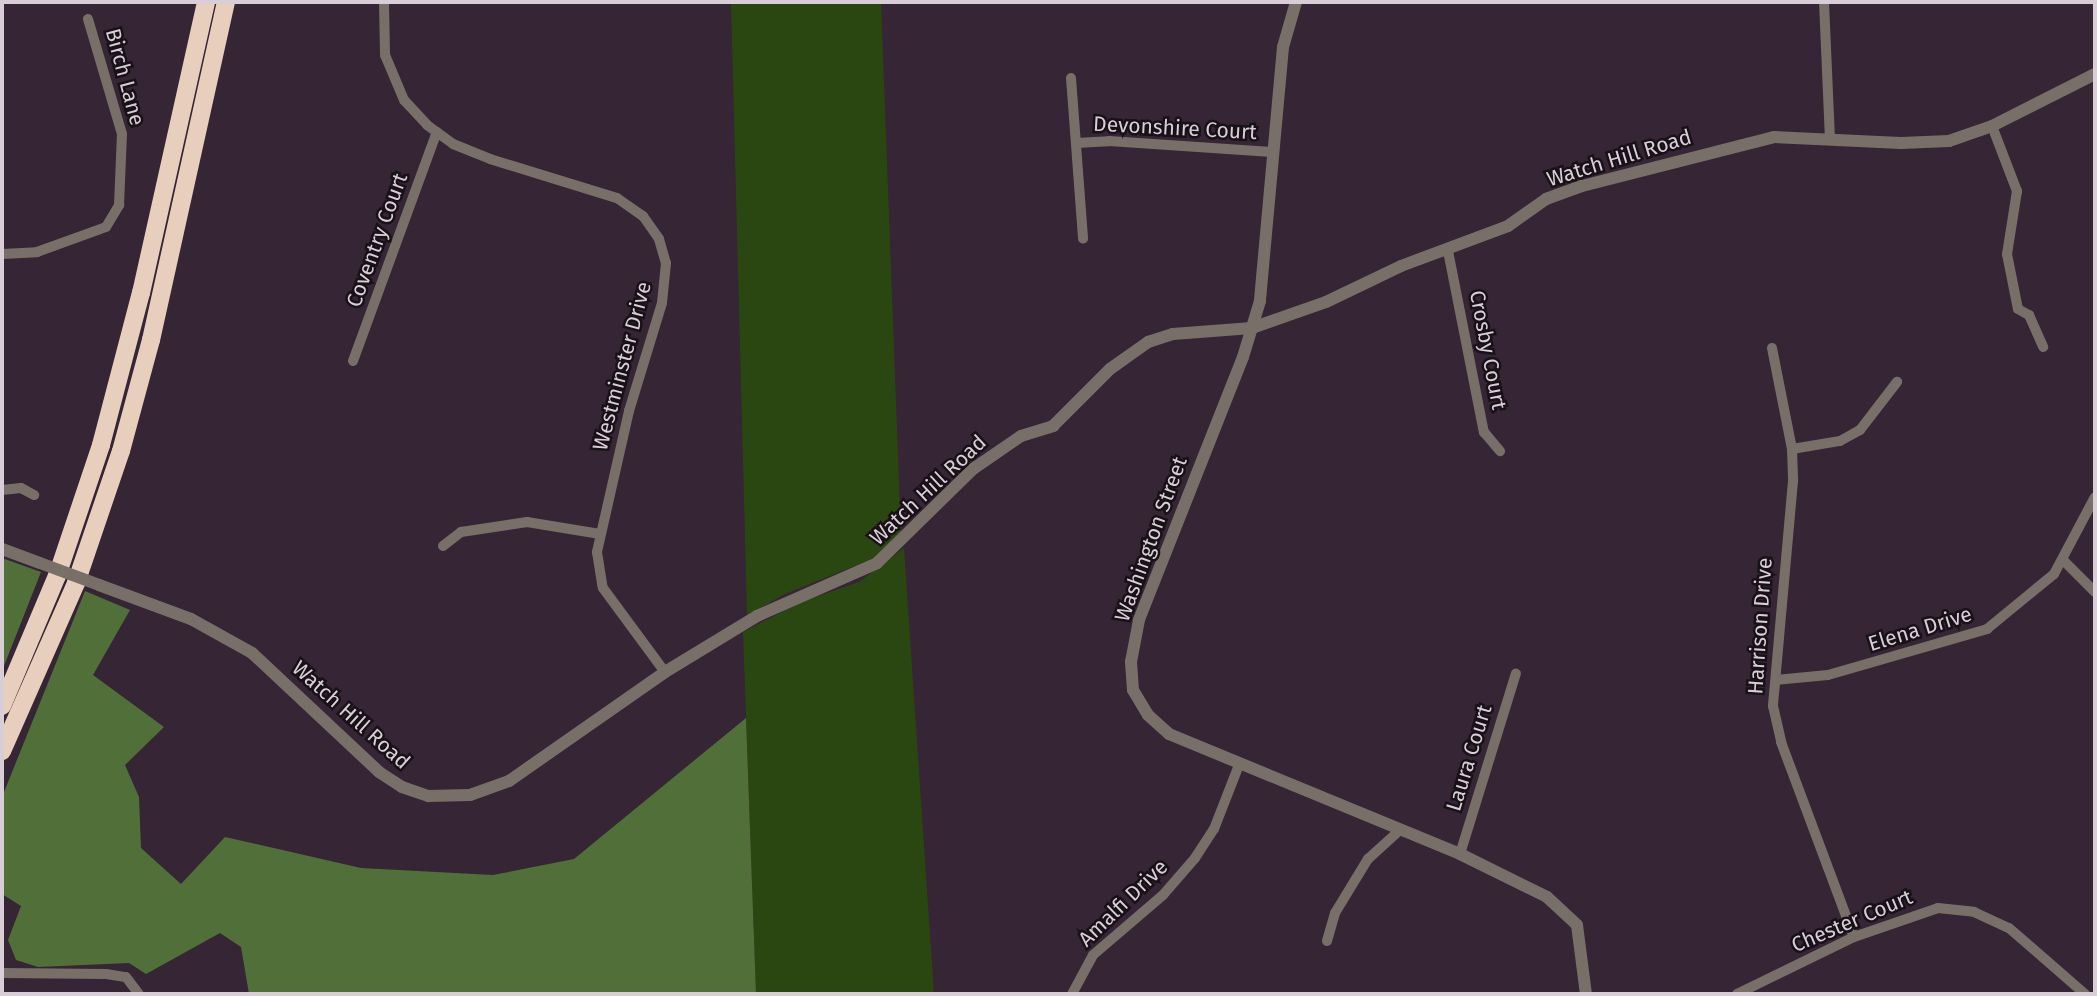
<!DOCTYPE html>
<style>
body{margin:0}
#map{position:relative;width:2097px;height:996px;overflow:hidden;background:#362534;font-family:"Fira Sans",sans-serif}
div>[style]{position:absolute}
.green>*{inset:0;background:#2b4711}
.forest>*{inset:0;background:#516f39}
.minor>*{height:10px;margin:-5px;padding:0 5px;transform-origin:5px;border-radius:5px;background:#796f69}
.tertiary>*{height:12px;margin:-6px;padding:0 6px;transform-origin:6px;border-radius:6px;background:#796f69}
.motorway>*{height:18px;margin:-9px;padding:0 9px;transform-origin:9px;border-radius:9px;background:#e7cebd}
.tertiary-bridge>*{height:12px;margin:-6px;padding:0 6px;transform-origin:6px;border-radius:6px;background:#796f69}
span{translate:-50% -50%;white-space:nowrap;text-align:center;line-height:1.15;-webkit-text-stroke:5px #191118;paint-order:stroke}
.street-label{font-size:21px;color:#d9ced7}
.frame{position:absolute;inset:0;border:4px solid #d9ced7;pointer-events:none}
</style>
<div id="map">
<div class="green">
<div style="clip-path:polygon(731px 2px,881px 2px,901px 536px,874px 558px,785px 594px,747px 615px)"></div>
<div style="clip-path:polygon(904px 548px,934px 994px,756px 994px,743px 632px,801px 602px,859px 582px)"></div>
</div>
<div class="forest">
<div style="clip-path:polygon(2px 558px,41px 572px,2px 671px)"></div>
<div style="clip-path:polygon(85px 591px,130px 610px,93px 675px,164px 727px,125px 765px,139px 797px,141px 848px,181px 884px,225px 837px,361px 868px,493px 875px,574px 859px,746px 718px,756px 994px,249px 994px,241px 947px,220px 933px,146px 974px,129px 963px,38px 967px,16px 960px,8px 940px,21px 906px,2px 894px,2px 797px)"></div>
</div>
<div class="minor">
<div style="left:384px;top:2px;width:53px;rotate:88.9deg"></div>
<div style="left:385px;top:55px;width:49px;rotate:67.1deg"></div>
<div style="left:404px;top:100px;width:34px;rotate:47deg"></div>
<div style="left:427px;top:125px;width:32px;rotate:36deg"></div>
<div style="left:453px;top:144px;width:40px;rotate:22deg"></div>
<div style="left:490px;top:159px;width:133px;rotate:17.1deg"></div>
<div style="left:617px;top:198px;width:32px;rotate:35deg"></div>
<div style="left:643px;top:216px;width:28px;rotate:55deg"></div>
<div style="left:659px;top:239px;width:25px;rotate:74deg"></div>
<div style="left:666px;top:263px;width:40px;rotate:95.7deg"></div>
<div style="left:662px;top:303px;width:113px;rotate:107deg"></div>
<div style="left:629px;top:411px;width:145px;rotate:102.8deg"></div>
<div style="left:597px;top:552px;width:36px;rotate:81deg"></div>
<div style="left:603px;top:588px;width:104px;rotate:53.6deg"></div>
<div style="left:1824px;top:2px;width:135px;rotate:87.5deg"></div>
<div style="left:1071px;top:78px;width:161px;rotate:85.7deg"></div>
<div style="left:1992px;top:126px;width:70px;rotate:69deg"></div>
<div style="left:2017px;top:191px;width:64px;rotate:99deg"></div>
<div style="left:2007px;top:254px;width:56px;rotate:78.7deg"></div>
<div style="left:2018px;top:309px;width:13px;rotate:29deg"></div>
<div style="left:2029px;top:315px;width:35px;rotate:66deg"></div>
<div style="left:1076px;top:143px;width:33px;rotate:-3deg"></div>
<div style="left:1109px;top:141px;width:163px;rotate:3.9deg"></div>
<div style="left:1448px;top:251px;width:185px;rotate:78.8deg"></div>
<div style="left:1484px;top:432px;width:25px;rotate:50deg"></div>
<div style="left:2px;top:254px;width:35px;rotate:-3deg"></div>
<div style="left:37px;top:252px;width:73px;rotate:-19.9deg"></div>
<div style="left:106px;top:227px;width:26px;rotate:-59deg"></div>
<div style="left:119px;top:205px;width:71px;rotate:-87.6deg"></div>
<div style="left:122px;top:134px;width:120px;rotate:-106.5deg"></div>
<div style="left:1772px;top:348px;width:103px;rotate:78.8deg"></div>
<div style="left:1792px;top:449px;width:32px;rotate:88deg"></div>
<div style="left:1793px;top:481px;width:226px;rotate:95.1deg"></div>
<div style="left:1773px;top:706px;width:37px;rotate:77deg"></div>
<div style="left:1781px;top:742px;width:208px;rotate:69.5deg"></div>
<div style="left:353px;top:361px;width:244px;rotate:-69.9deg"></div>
<div style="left:1792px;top:449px;width:49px;rotate:-9.5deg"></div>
<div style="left:1840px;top:441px;width:23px;rotate:-29deg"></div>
<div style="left:1860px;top:430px;width:61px;rotate:-52.4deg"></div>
<div style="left:2px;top:490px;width:19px;rotate:-6deg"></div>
<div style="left:21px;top:488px;width:15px;rotate:28deg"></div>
<div style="left:443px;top:546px;width:23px;rotate:-38deg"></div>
<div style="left:461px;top:532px;width:67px;rotate:-8.6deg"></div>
<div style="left:527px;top:522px;width:74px;rotate:9.3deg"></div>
<div style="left:2064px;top:561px;width:44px;rotate:45deg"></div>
<div style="left:1776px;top:680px;width:52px;rotate:-5.5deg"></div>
<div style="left:1828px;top:675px;width:166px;rotate:-16.1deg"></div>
<div style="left:1987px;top:629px;width:87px;rotate:-39.4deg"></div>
<div style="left:2054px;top:574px;width:87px;rotate:-62deg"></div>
<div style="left:1460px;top:854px;width:189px;rotate:-72.8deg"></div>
<div style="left:1327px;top:941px;width:29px;rotate:-74deg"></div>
<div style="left:1335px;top:913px;width:63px;rotate:-58.6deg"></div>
<div style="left:1368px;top:859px;width:43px;rotate:-42.2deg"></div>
<div style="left:2px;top:973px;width:104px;rotate:0.6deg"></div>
<div style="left:106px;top:974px;width:20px;rotate:9deg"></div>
<div style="left:126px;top:977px;width:21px;rotate:53deg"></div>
<div style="left:1072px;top:994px;width:44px;rotate:-61.7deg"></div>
<div style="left:1093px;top:955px;width:92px;rotate:-40.6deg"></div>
<div style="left:1163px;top:895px;width:49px;rotate:-49.1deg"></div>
<div style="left:1195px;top:858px;width:35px;rotate:-57deg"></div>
<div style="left:1214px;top:829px;width:69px;rotate:-68.7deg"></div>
<div style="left:1737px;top:994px;width:130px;rotate:-26deg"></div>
<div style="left:1854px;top:937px;width:89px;rotate:-19deg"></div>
<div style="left:1938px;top:908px;width:36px;rotate:6deg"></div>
<div style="left:1974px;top:912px;width:38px;rotate:25deg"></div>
<div style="left:2009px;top:928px;width:101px;rotate:41deg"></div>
</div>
<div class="tertiary">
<div style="left:1296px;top:2px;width:47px;rotate:106.1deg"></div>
<div style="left:1283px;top:47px;width:255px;rotate:95.2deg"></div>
<div style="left:1260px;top:301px;width:59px;rotate:106.9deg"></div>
<div style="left:1243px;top:357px;width:283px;rotate:111.6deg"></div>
<div style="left:1139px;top:620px;width:43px;rotate:100.8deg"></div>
<div style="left:1131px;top:662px;width:28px;rotate:86deg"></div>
<div style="left:1133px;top:690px;width:29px;rotate:59deg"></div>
<div style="left:1148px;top:715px;width:28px;rotate:42deg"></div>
<div style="left:1169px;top:734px;width:315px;rotate:22.4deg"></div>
<div style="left:1460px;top:854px;width:97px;rotate:26.3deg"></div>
<div style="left:1547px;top:897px;width:41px;rotate:43deg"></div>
<div style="left:1577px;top:925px;width:70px;rotate:82.6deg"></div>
<div style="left:2px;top:549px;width:40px;rotate:20.2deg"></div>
<div style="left:99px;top:585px;width:98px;rotate:20.3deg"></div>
<div style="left:191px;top:619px;width:70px;rotate:29.1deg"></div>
<div style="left:252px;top:653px;width:174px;rotate:43.1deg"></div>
<div style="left:379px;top:772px;width:27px;rotate:33deg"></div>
<div style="left:402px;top:787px;width:28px;rotate:19deg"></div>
<div style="left:428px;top:796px;width:42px;rotate:-1.4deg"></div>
<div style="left:470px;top:795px;width:41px;rotate:-19.7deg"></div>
<div style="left:509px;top:781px;width:190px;rotate:-34.9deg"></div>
<div style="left:665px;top:672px;width:108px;rotate:-31.3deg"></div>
<div style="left:757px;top:616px;width:131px;rotate:-23.8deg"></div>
<div style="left:877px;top:563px;width:134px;rotate:-44.4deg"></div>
<div style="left:973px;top:469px;width:58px;rotate:-34.5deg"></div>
<div style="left:1021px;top:436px;width:34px;rotate:-17deg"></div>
<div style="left:1053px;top:426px;width:81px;rotate:-45deg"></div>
<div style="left:1110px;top:369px;width:47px;rotate:-35.4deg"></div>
<div style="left:1148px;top:342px;width:26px;rotate:-18deg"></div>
<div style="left:1173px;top:334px;width:79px;rotate:-4.3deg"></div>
<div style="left:1252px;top:328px;width:78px;rotate:-19.4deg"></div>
<div style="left:1326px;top:302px;width:83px;rotate:-25.6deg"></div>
<div style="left:1401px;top:266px;width:114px;rotate:-20.5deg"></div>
<div style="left:1508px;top:226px;width:47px;rotate:-35.4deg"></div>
<div style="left:1546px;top:199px;width:38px;rotate:-20deg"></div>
<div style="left:1582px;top:186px;width:198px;rotate:-14.3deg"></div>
<div style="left:1774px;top:137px;width:127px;rotate:2.7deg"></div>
<div style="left:1901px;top:143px;width:48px;rotate:-2.4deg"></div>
<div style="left:1949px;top:141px;width:46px;rotate:-19.2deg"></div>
<div style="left:1992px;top:126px;width:115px;rotate:-26.8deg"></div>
</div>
<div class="motorway">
<div style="left:2px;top:706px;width:141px;rotate:-67.1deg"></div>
<div style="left:57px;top:576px;width:138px;rotate:-71.4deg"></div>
<div style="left:101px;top:445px;width:157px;rotate:-75.3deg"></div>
<div style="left:141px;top:293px;width:298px;rotate:-77.4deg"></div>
<div style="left:2px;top:751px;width:184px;rotate:-66.2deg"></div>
<div style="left:76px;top:583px;width:139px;rotate:-71.2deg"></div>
<div style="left:121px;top:451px;width:115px;rotate:-74.9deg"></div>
<div style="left:151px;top:340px;width:346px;rotate:-77.5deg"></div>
</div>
<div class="tertiary-bridge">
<div style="left:40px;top:563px;width:63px;rotate:20.4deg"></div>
</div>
<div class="street-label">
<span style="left:125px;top:77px;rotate:75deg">Birch Lane</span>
<span style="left:1175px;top:128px;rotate:3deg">Devonshire Court</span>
<span style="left:1619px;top:158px;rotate:-17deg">Watch Hill Road</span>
<span style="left:377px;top:240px;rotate:-70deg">Coventry Court</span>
<span style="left:1488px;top:350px;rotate:79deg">Crosby Court</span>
<span style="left:622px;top:366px;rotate:-75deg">Westminster Drive</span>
<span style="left:928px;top:490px;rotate:-43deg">Watch Hill Road</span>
<span style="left:1151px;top:539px;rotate:-70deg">Washington Street</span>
<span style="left:1760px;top:626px;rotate:-86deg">Harrison Drive</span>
<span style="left:1920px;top:629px;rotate:-17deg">Elena Drive</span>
<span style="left:351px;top:715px;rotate:42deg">Watch Hill Road</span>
<span style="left:1469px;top:758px;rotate:-73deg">Laura Court</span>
<span style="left:1123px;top:903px;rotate:-44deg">Amalfi Drive</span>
<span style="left:1852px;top:921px;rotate:-23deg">Chester Court</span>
</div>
<div class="frame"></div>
</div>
